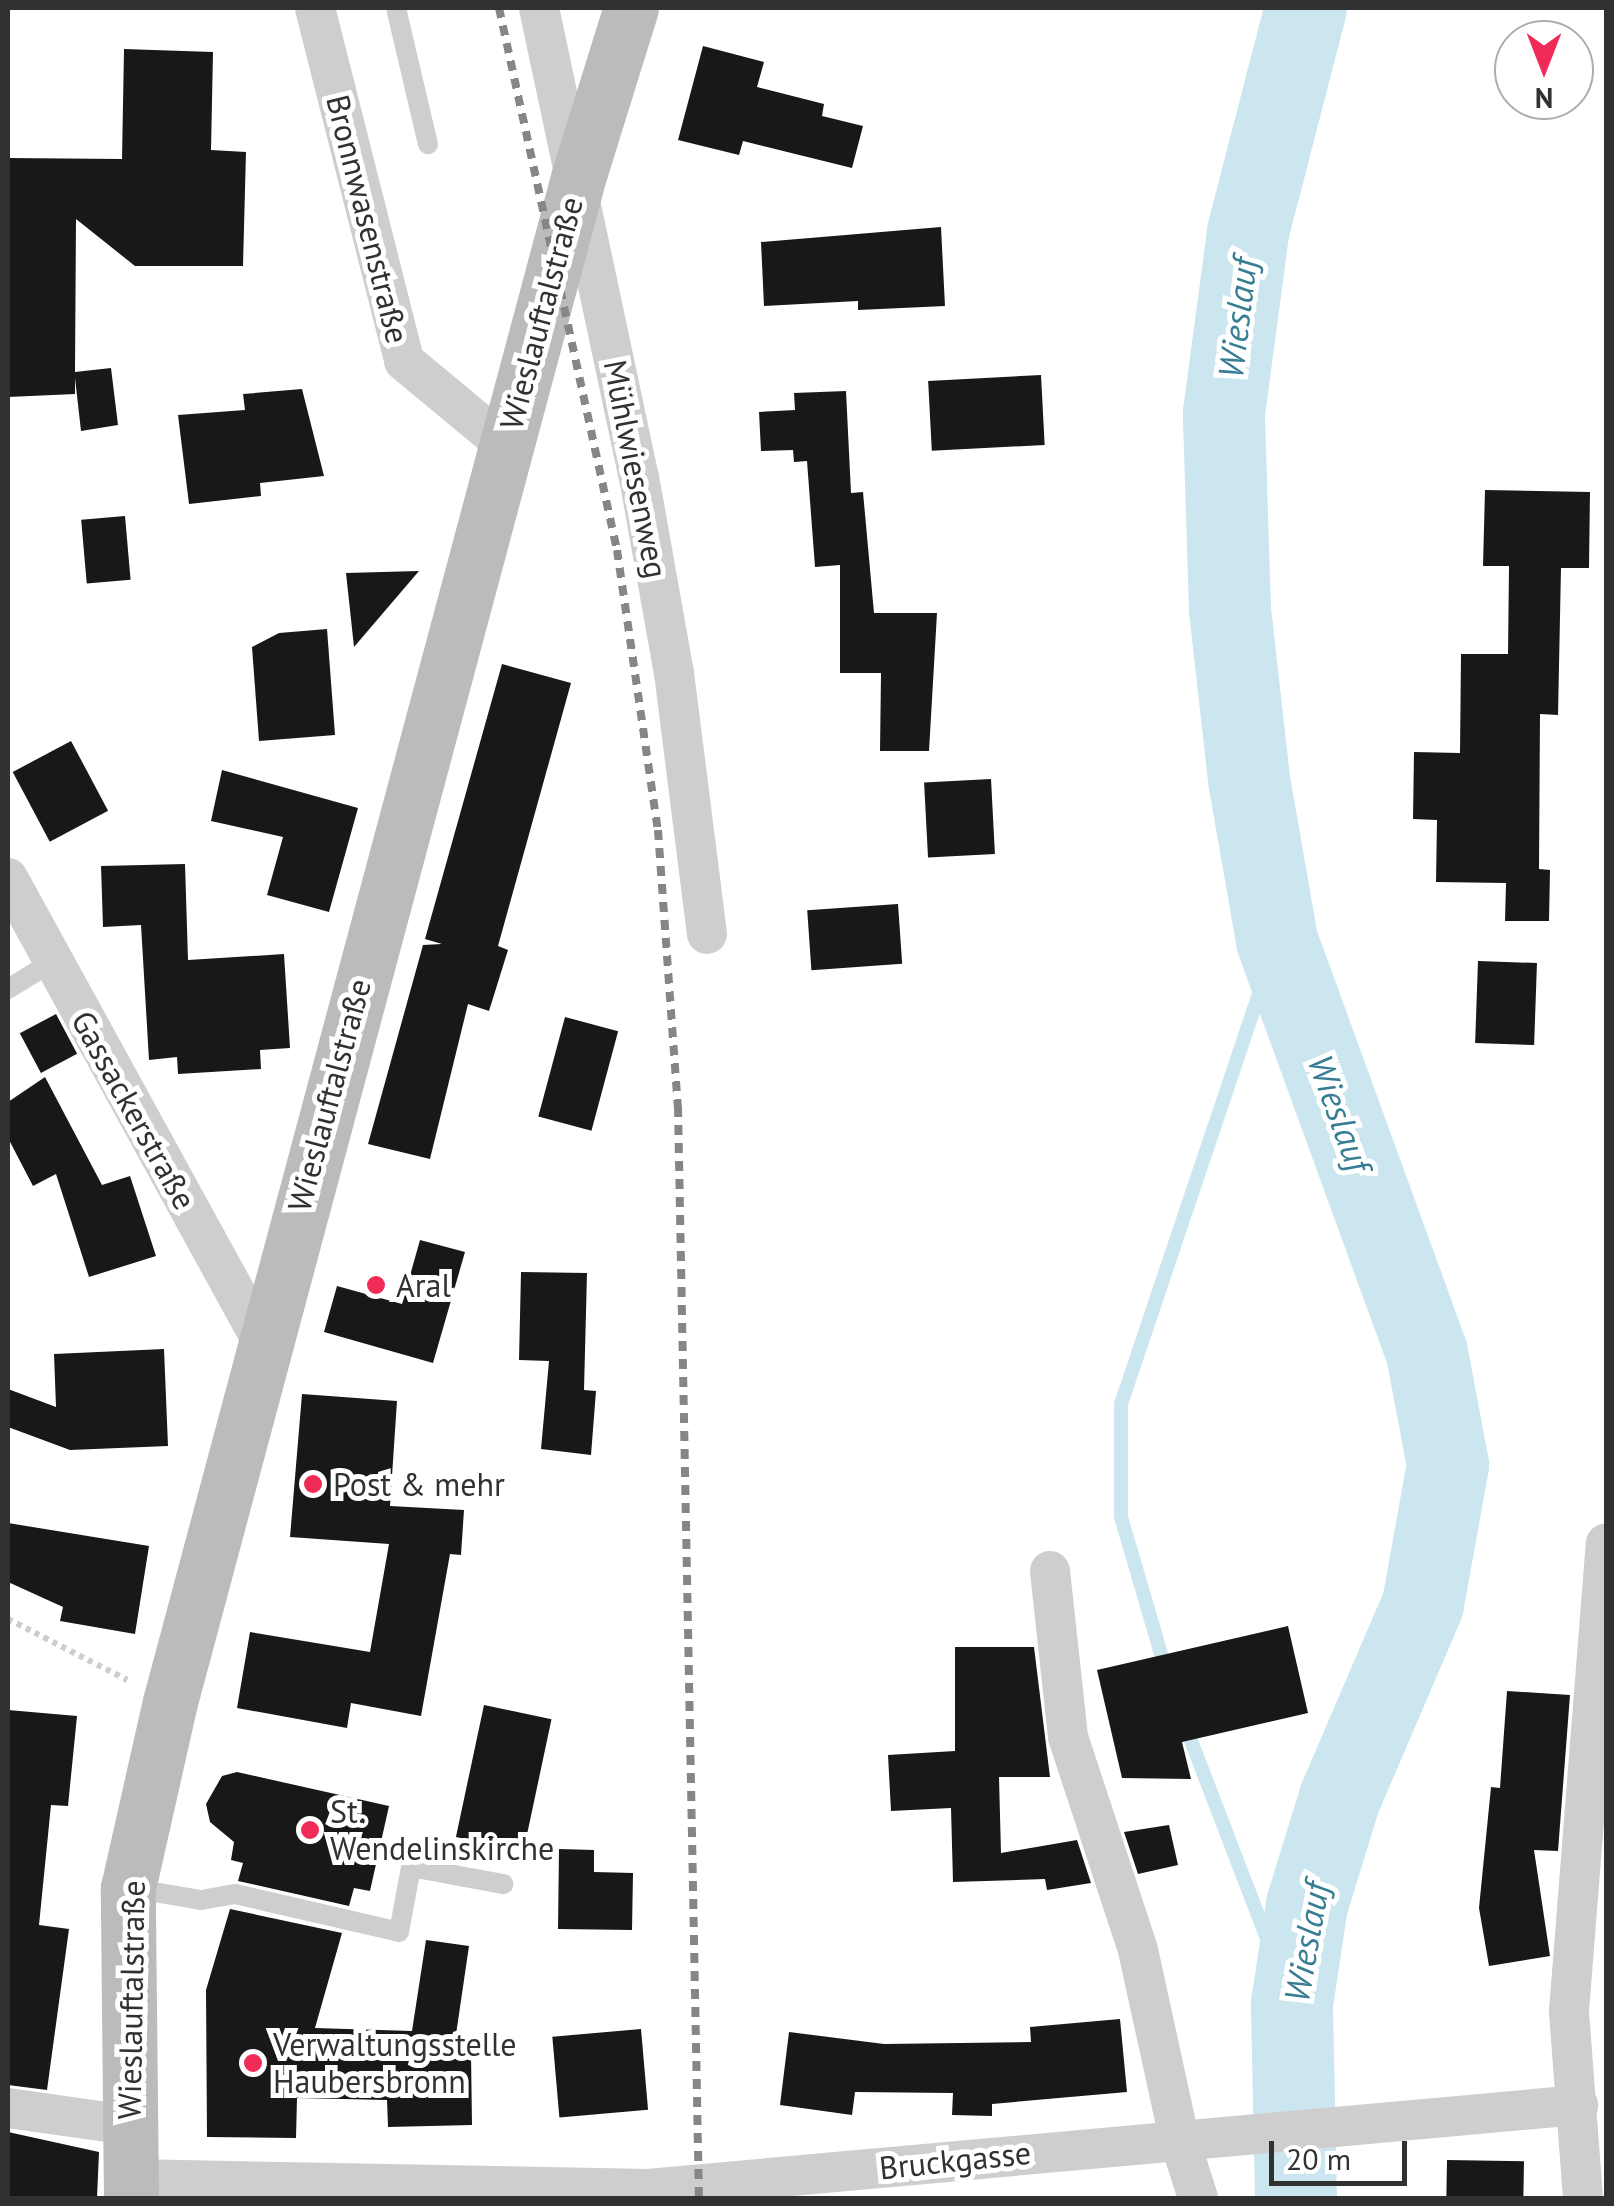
<!DOCTYPE html>
<meta charset="utf-8">
<style>
body{margin:0}
#map{position:relative;width:1614px;height:2206px;overflow:hidden;background:#fff;font-family:"PT Sans",sans-serif}
div>[style]{position:absolute}
.stream>*{height:14px;margin:-7px;padding:0 7px;transform-origin:7px;border-radius:7px;background:#cbe6ef}
.river>*{height:82px;margin:-41px;padding:0 41px;transform-origin:41px;border-radius:41px;background:#cbe6ef}
.building>*{inset:0;background:#181818;transform-origin:0 0}
.path>*{height:6px;margin-top:-3px;transform-origin:0;background:repeating-linear-gradient(90deg,#cecece 0 5px,transparent 0 10px)}
.lane>*{height:20px;margin:-10px;padding:0 10px;transform-origin:10px;border-radius:10px;background:#cecece}
.street>*{height:40px;margin:-20px;padding:0 20px;transform-origin:20px;border-radius:20px;background:#cecece}
.secondary>*{height:55px;margin:-27.5px;padding:0 27.5px;transform-origin:27.5px;border-radius:27.5px;background:#bbb}
.rail>*{height:8px;margin-top:-4px;transform-origin:0;background:repeating-linear-gradient(90deg,#868686 0 10px,transparent 0 18px)}
.dots>*{width:28px;height:28px;translate:-50% -50%;box-sizing:border-box;border:5px solid #fff;border-radius:50%}
span{translate:-50% -50%;white-space:nowrap;text-align:center;line-height:1.15;-webkit-text-stroke:10px #fff;paint-order:stroke}
.street-label{font-size:32px;color:#313131}
.poi-label{font-size:32px;color:#313131}
.left{translate:0 -50%;text-align:left}
.water-label{font-size:35px;color:#377d93;font-style:italic}
.frame{position:absolute;inset:0;border:10px solid #313131;pointer-events:none}
.north{position:absolute;left:1494px;top:20px;width:100px;height:100px;box-sizing:border-box;background:#fff;border:2px solid #adadad;border-radius:50%;rotate:180deg;font-size:28px;font-weight:700;line-height:40px;text-align:center;color:#313131}
.north::after{content:'';display:block;margin:auto;width:35px;height:45px;background:#f02b58;clip-path:polygon(50% 0,100% 100%,50% 72%,0 100%)}
.scale{position:absolute;left:1269px;top:2141px;width:138px;height:45px;box-sizing:border-box;border:5px solid #313131;border-top:0;padding-left:12px;font-size:30px;line-height:35px;white-space:nowrap;color:#313131;-webkit-text-stroke:8px #fff;paint-order:stroke}
</style>
<div id="map">
<div class="stream">
<div style="left:1166px;top:1671px;width:160px;rotate:-106.3deg"></div>
<div style="left:1121px;top:1517px;width:113px;rotate:-90deg"></div>
<div style="left:1121px;top:1404px;width:490px;rotate:-71.4deg"></div>
<div style="left:1185px;top:1725px;width:299px;rotate:69deg"></div>
</div>
<div class="river">
<div style="left:1296px;top:2198px;width:194px;rotate:-91.2deg"></div>
<div style="left:1292px;top:2004px;width:100px;rotate:-81.4deg"></div>
<div style="left:1307px;top:1905px;width:112px;rotate:-72.9deg"></div>
<div style="left:1340px;top:1798px;width:211px;rotate:-66.8deg"></div>
<div style="left:1423px;top:1604px;width:141px;rotate:-79.8deg"></div>
<div style="left:1448px;top:1465px;width:114px;rotate:-100.6deg"></div>
<div style="left:1427px;top:1353px;width:439px;rotate:-110deg"></div>
<div style="left:1277px;top:940px;width:163px;rotate:-99.9deg"></div>
<div style="left:1249px;top:779px;width:171px;rotate:-96.4deg"></div>
<div style="left:1230px;top:609px;width:196px;rotate:-91.8deg"></div>
<div style="left:1224px;top:413px;width:183px;rotate:-82.4deg"></div>
<div style="left:1248px;top:232px;width:231px;rotate:-75.5deg"></div>
</div>
<div class="building">
<div style="clip-path:polygon(703px 46px,764px 62px,757px 87px,824px 104px,822px 116px,863px 126px,852px 168px,743px 141px,739px 155px,678px 140px)"></div>
<div style="clip-path:polygon(124px 49px,213px 52px,211px 150px,246px 152px,243px 266px,135px 266px,76px 219px,75px 372px,111px 368px,118px 425px,81px 431px,75px 378px,75px 394px,8px 397px,8px 158px,122px 159px)"></div>
<div style="clip-path:polygon(941px 227px,945px 306px,858px 310px,858px 301px,764px 306px,761px 242px)"></div>
<div style="left:1041px;top:375px;width:70px;height:113px;rotate:87deg"></div>
<div style="clip-path:polygon(302px 389px,324px 476px,260px 483px,261px 496px,189px 504px,178px 415px,245px 410px,243px 394px)"></div>
<div style="clip-path:polygon(846px 391px,851px 493px,863px 492px,874px 613px,937px 613px,929px 751px,880px 751px,881px 673px,840px 673px,840px 565px,815px 567px,807px 461px,794px 462px,793px 450px,761px 451px,759px 412px,795px 410px,794px 393px)"></div>
<div style="clip-path:polygon(1485px 490px,1590px 492px,1589px 568px,1561px 568px,1558px 715px,1540px 714px,1539px 869px,1550px 870px,1549px 921px,1505px 921px,1506px 883px,1436px 882px,1437px 820px,1413px 819px,1414px 752px,1460px 753px,1461px 654px,1508px 654px,1509px 566px,1483px 566px)"></div>
<div style="left:125px;top:516px;width:64px;height:44px;rotate:85deg"></div>
<div style="clip-path:polygon(419px 571px,354px 647px,346px 573px)"></div>
<div style="clip-path:polygon(327px 629px,335px 735px,259px 741px,252px 647px,279px 633px)"></div>
<div style="clip-path:polygon(502px 664px,571px 683px,498px 946px,508px 950px,489px 1011px,468px 1004px,430px 1159px,368px 1144px,423px 945px,442px 944px,425px 939px)"></div>
<div style="left:71px;top:741px;width:79px;height:66px;rotate:62deg"></div>
<div style="clip-path:polygon(222px 770px,358px 808px,329px 912px,267px 895px,283px 837px,211px 821px)"></div>
<div style="left:991px;top:779px;width:75px;height:67px;rotate:87deg"></div>
<div style="clip-path:polygon(185px 864px,188px 960px,284px 954px,290px 1048px,260px 1050px,261px 1069px,178px 1074px,177px 1057px,149px 1060px,141px 925px,103px 927px,101px 866px)"></div>
<div style="left:898px;top:904px;width:60px;height:91px;rotate:86deg"></div>
<div style="left:1478px;top:961px;width:59px;height:82px;rotate:2deg"></div>
<div style="left:56px;top:1014px;width:45px;height:41px;rotate:62deg"></div>
<div style="left:565px;top:1017px;width:55px;height:103px;rotate:15deg"></div>
<div style="clip-path:polygon(45px 1077px,102px 1185px,130px 1176px,156px 1256px,89px 1277px,56px 1174px,33px 1186px,8px 1138px,8px 1102px)"></div>
<div style="clip-path:polygon(420px 1240px,465px 1252px,433px 1363px,324px 1332px,337px 1286px,402px 1304px)"></div>
<div style="clip-path:polygon(521px 1272px,587px 1273px,584px 1390px,596px 1391px,591px 1455px,541px 1449px,549px 1361px,519px 1360px)"></div>
<div style="clip-path:polygon(164px 1349px,168px 1446px,70px 1450px,8px 1427px,8px 1389px,56px 1407px,54px 1354px)"></div>
<div style="clip-path:polygon(302px 1394px,397px 1401px,390px 1506px,464px 1510px,461px 1555px,450px 1554px,421px 1716px,351px 1703px,347px 1728px,237px 1708px,250px 1632px,370px 1652px,389px 1544px,290px 1537px)"></div>
<div style="clip-path:polygon(8px 1523px,149px 1546px,135px 1634px,60px 1621px,63px 1607px,8px 1582px)"></div>
<div style="clip-path:polygon(1288px 1626px,1308px 1713px,1182px 1742px,1191px 1779px,1122px 1778px,1097px 1670px)"></div>
<div style="clip-path:polygon(955px 1647px,1034px 1647px,1050px 1777px,999px 1777px,1001px 1853px,1077px 1840px,1091px 1883px,1047px 1890px,1045px 1879px,953px 1882px,951px 1808px,891px 1811px,888px 1755px,955px 1751px)"></div>
<div style="clip-path:polygon(1507px 1691px,1570px 1695px,1558px 1851px,1534px 1850px,1550px 1956px,1489px 1966px,1479px 1908px,1491px 1787px,1500px 1788px)"></div>
<div style="left:484px;top:1705px;width:69px;height:135px;rotate:12deg"></div>
<div style="clip-path:polygon(8px 1710px,77px 1716px,68px 1806px,51px 1805px,39px 1925px,69px 1929px,47px 2090px,8px 2085px)"></div>
<div style="clip-path:polygon(237px 1772px,389px 1806px,370px 1891px,354px 1888px,349px 1906px,238px 1881px,243px 1863px,231px 1860px,234px 1842px,210px 1822px,206px 1804px,222px 1776px)"></div>
<div style="clip-path:polygon(1169px 1825px,1178px 1865px,1138px 1874px,1124px 1832px)"></div>
<div style="clip-path:polygon(559px 1849px,594px 1850px,594px 1872px,633px 1873px,632px 1930px,558px 1929px)"></div>
<div style="clip-path:polygon(230px 1909px,342px 1933px,315px 2028px,412px 2031px,426px 1940px,469px 1946px,453px 2055px,471px 2054px,472px 2125px,388px 2127px,387px 2100px,297px 2098px,296px 2138px,207px 2137px,206px 1990px)"></div>
<div style="clip-path:polygon(1120px 2019px,1127px 2092px,992px 2104px,992px 2116px,952px 2115px,953px 2093px,855px 2092px,852px 2115px,780px 2105px,789px 2032px,884px 2044px,1031px 2042px,1030px 2027px)"></div>
<div style="left:641px;top:2029px;width:81px;height:89px;rotate:85deg"></div>
<div style="clip-path:polygon(8px 2132px,99px 2152px,97px 2198px,8px 2198px)"></div>
<div style="left:1447px;top:2160px;width:77px;height:38px;rotate:1deg"></div>
</div>
<div class="path">
<div style="left:8px;top:1619px;width:134px;rotate:27.1deg"></div>
</div>
<div class="lane">
<div style="left:396px;top:8px;width:140px;rotate:76.8deg"></div>
<div style="left:8px;top:989px;width:52px;rotate:-31.5deg"></div>
<div style="left:130px;top:1888px;width:72px;rotate:9.6deg"></div>
<div style="left:201px;top:1900px;width:35px;rotate:-10deg"></div>
<div style="left:235px;top:1894px;width:168px;rotate:13deg"></div>
<div style="left:399px;top:1932px;width:66px;rotate:-79.5deg"></div>
<div style="left:411px;top:1867px;width:94px;rotate:10.5deg"></div>
</div>
<div class="street">
<div style="left:315px;top:8px;width:364px;rotate:75.8deg"></div>
<div style="left:404px;top:361px;width:131px;rotate:39.7deg"></div>
<div style="left:539px;top:8px;width:480px;rotate:78deg"></div>
<div style="left:639px;top:477px;width:199px;rotate:79.9deg"></div>
<div style="left:674px;top:673px;width:263px;rotate:82.8deg"></div>
<div style="left:8px;top:878px;width:528px;rotate:61.25deg"></div>
<div style="left:1050px;top:1571px;width:167px;rotate:83.8deg"></div>
<div style="left:1068px;top:1737px;width:224px;rotate:71.8deg"></div>
<div style="left:1138px;top:1950px;width:192px;rotate:77.7deg"></div>
<div style="left:1179px;top:2138px;width:63px;rotate:72.4deg"></div>
<div style="left:8px;top:2108px;width:121px;rotate:8.1deg"></div>
<div style="left:131px;top:2179px;width:517px;rotate:1.11deg"></div>
<div style="left:648px;top:2189px;width:934px;rotate:-5.16deg"></div>
<div style="left:1583px;top:2198px;width:188px;rotate:-94.3deg"></div>
<div style="left:1569px;top:2011px;width:469px;rotate:-85.5deg"></div>
</div>
<div class="secondary">
<div style="left:131px;top:2198px;width:310px;rotate:-90.6deg"></div>
<div style="left:128px;top:1888px;width:191px;rotate:-77.3deg"></div>
<div style="left:170px;top:1702px;width:1578px;rotate:-75.01deg"></div>
<div style="left:578px;top:178px;width:178px;rotate:-72.7deg"></div>
</div>
<div class="rail">
<div style="left:499px;top:8px;width:555px;rotate:77.72deg"></div>
<div style="left:617px;top:550px;width:283px;rotate:81.7deg"></div>
<div style="left:658px;top:830px;width:278px;rotate:85.9deg"></div>
<div style="left:678px;top:1107px;width:1091px;rotate:88.9deg"></div>
</div>
<div class="dots">
<div style="left:376px;top:1285px;background:#f02b58"></div>
<div style="left:313px;top:1484px;background:#f02b58"></div>
<div style="left:310px;top:1830px;background:#f02b58"></div>
<div style="left:253px;top:2063px;background:#f02b58"></div>
</div>
<div class="street-label">
<span style="left:368px;top:219px;rotate:76deg">Bronnwasenstraße</span>
<span style="left:541px;top:313px;rotate:-75deg">Wieslauftalstraße</span>
<span style="left:636px;top:469px;rotate:79deg">Mühlwiesenweg</span>
<span style="left:329px;top:1095px;rotate:-75deg">Wieslauftalstraße</span>
<span style="left:134px;top:1110px;rotate:61deg">Gassackerstraße</span>
<span style="left:131px;top:2000px;rotate:-89deg">Wieslauftalstraße</span>
<span style="left:955px;top:2160px;rotate:-6deg">Bruckgasse</span>
</div>
<div class="poi-label">
<span class="left" style="left:396px;top:1285px">Aral</span>
<span class="left" style="left:333px;top:1484px">Post &amp; mehr</span>
<span class="left" style="left:330px;top:1830px">St.<br>Wendelinskirche</span>
<span class="left" style="left:273px;top:2063px">Verwaltungsstelle<br>Haubersbronn</span>
</div>
<div class="water-label">
<span style="left:1237px;top:318px;rotate:-83deg">Wieslauf</span>
<span style="left:1340px;top:1113px;rotate:70deg">Wieslauf</span>
<span style="left:1306px;top:1942px;rotate:-80deg">Wieslauf</span>
</div>
<div class="frame"></div>
<div class="north">N</div>
<div class="scale">20 m</div>
</div>
